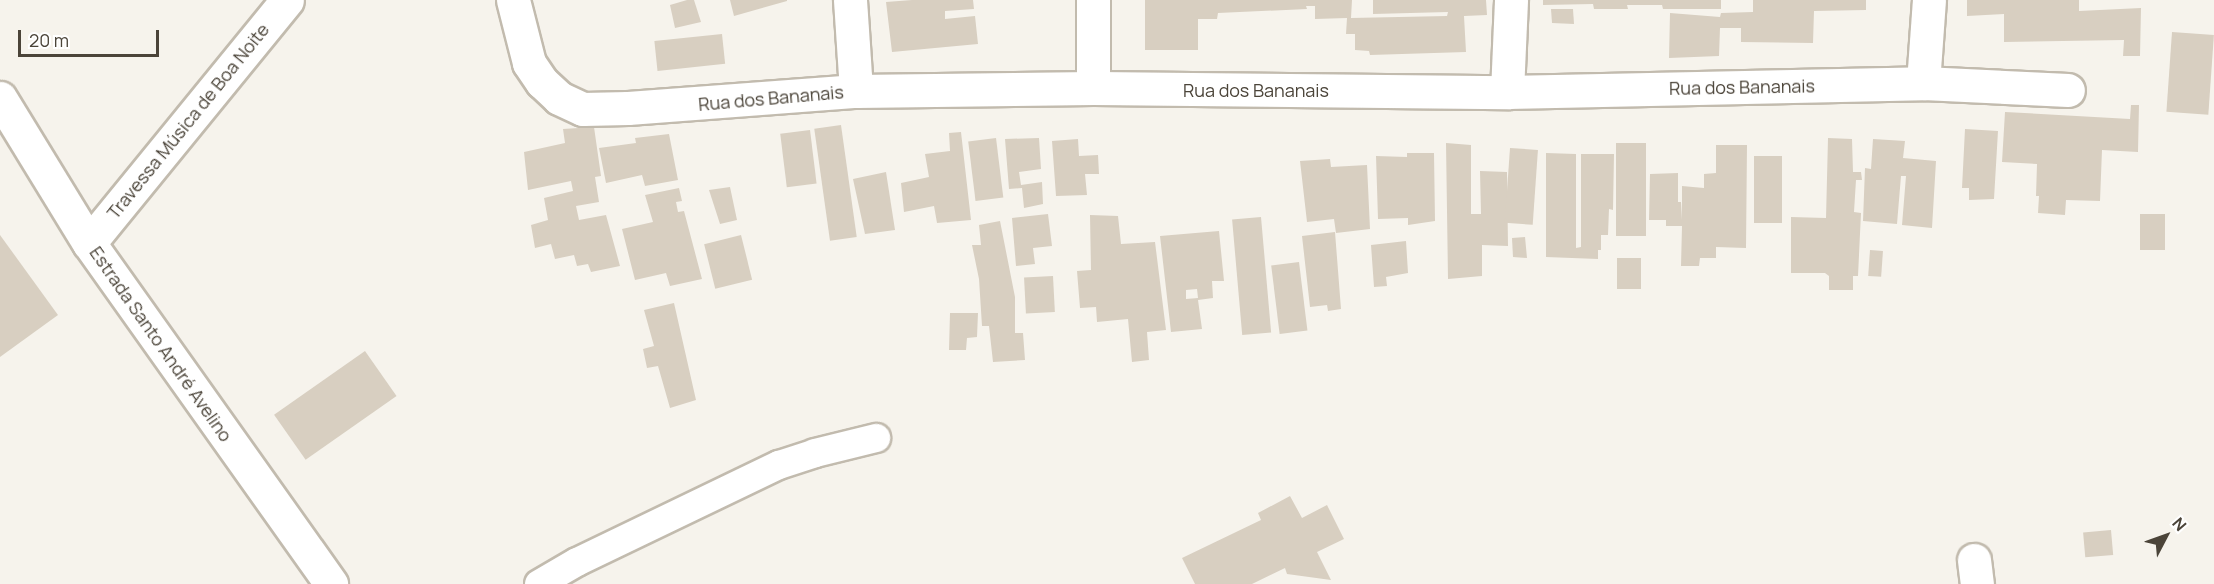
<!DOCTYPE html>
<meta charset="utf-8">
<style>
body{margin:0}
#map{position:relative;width:2214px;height:584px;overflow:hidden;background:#f6f3ec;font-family:Manrope,sans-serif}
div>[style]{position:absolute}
.building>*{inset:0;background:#d8cfc1;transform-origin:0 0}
.roads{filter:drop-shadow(2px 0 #c2bbae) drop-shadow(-2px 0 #c2bbae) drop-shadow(0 2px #c2bbae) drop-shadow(0 -2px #c2bbae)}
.lane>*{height:28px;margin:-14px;padding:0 14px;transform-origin:14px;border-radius:14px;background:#fff}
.street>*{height:33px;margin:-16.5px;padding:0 16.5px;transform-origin:16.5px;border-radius:16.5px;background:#fff}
span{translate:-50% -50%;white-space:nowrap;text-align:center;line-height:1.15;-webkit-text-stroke:5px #fff;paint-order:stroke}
.street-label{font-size:18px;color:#4b4439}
.north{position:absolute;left:2136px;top:506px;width:60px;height:60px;-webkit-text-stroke:4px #fff;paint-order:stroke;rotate:49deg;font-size:16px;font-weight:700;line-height:24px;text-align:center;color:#4b4439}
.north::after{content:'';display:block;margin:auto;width:21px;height:27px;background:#4b4439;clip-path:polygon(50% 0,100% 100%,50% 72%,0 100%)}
.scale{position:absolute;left:18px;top:30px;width:141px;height:27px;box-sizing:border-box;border:3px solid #4b4439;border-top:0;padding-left:8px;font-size:18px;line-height:21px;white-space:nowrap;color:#4b4439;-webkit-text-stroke:4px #fff;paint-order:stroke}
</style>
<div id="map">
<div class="building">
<div style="clip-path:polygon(687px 0,694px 0,701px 22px,675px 28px,670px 5px)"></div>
<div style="clip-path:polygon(730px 0,787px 0,787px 1px,734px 16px)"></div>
<div style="clip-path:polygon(912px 0,973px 0,974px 9px,945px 11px,945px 19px,975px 16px,978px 44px,892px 52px,886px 2px)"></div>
<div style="clip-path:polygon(1145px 0,1352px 0,1351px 18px,1447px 16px,1448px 12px,1373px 14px,1373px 0,1486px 0,1487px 15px,1464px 16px,1466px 52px,1370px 55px,1369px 51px,1355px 50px,1355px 34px,1346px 34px,1347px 18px,1315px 19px,1315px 6px,1306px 6px,1307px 9px,1218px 13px,1217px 19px,1198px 19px,1198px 50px,1145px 50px)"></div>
<div style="clip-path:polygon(1543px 0,1721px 0,1721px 9px,1663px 9px,1662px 5px,1627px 5px,1628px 9px,1594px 9px,1593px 4px,1543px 5px)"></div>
<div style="clip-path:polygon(1753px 0,1866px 0,1866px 10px,1814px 11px,1813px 43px,1741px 42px,1741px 28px,1720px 28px,1719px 56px,1669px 58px,1670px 13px,1720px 17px,1721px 13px,1753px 12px)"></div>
<div style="clip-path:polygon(1967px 0,2079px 0,2079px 11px,2141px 8px,2140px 56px,2123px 56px,2124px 40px,2004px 42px,2004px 14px,1967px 16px)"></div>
<div style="clip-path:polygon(1551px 9px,1573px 9px,1574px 24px,1552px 23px)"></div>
<div style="left:2172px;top:32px;width:42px;height:80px;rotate:4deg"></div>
<div style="left:722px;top:34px;width:30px;height:68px;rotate:84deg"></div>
<div style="clip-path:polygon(2131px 105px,2139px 105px,2138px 152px,2102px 150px,2100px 201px,2066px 200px,2065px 215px,2038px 213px,2039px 196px,2036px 196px,2037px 164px,2002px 162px,2005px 112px,2130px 119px)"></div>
<div style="left:841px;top:125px;width:113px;height:27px;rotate:82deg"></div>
<div style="clip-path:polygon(594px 127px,601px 176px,595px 177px,599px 202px,576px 206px,579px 220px,606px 215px,620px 266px,591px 272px,588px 264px,577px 266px,574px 255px,555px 259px,551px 244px,535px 248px,531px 225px,548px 220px,544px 198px,573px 191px,571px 181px,528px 190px,524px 152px,565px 143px,563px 129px)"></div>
<div style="clip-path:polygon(1965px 129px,1998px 131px,1994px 199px,1969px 200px,1969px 188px,1962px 188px)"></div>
<div style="left:810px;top:130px;width:54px;height:30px;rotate:83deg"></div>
<div style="clip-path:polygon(961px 132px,971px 220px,937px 223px,934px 206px,904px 212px,901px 183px,929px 177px,925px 154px,950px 151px,949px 133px)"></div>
<div style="clip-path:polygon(669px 134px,678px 180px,645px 186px,642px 175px,606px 183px,599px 148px,636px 143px,635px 138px)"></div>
<div style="left:996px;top:138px;width:60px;height:28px;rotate:83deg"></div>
<div style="clip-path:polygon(1039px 138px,1041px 169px,1019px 172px,1021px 185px,1042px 182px,1043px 204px,1024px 208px,1022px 188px,1009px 189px,1005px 139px)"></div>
<div style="clip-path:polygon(1828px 138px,1852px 139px,1853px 172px,1861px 172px,1862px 180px,1856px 180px,1854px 212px,1861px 213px,1858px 276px,1853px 276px,1853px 290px,1829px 290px,1829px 276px,1825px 273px,1791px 273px,1791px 217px,1826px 218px)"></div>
<div style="clip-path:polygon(1078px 139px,1079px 156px,1098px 155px,1099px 174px,1085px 174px,1087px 195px,1056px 196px,1052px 141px)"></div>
<div style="clip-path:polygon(1873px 139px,1905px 141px,1903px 158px,1936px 161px,1932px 228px,1902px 225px,1906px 176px,1901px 176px,1897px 224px,1863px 221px,1865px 168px,1871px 169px)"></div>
<div style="clip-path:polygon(1446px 143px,1471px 145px,1471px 214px,1481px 214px,1480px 171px,1507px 172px,1508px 246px,1482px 245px,1482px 276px,1448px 279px)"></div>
<div style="left:1616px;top:143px;width:30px;height:93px"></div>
<div style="clip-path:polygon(1716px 145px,1747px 145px,1746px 248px,1716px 247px,1716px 258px,1700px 258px,1699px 266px,1681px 266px,1682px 226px,1666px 226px,1666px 220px,1649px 220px,1650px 174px,1678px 173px,1678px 202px,1681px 202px,1682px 220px,1682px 186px,1704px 188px,1704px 174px,1716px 173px)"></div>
<div style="left:1510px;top:148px;width:28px;height:75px;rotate:4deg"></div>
<div style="clip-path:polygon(1407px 153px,1434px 153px,1435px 221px,1408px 225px,1408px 218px,1378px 219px,1376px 156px,1407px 157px)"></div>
<div style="clip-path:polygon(1546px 153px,1576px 154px,1576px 248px,1581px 247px,1581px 154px,1614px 154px,1613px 210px,1609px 209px,1608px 235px,1601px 235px,1601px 250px,1598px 250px,1598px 259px,1546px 257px)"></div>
<div style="left:1754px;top:156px;width:28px;height:67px"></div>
<div style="clip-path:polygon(1330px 159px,1331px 167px,1367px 165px,1370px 229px,1336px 233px,1334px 219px,1307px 222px,1300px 161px)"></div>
<div style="clip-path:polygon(886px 172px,895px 230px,865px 234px,853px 179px)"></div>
<div style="clip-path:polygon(730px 187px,737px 220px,720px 224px,709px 190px)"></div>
<div style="clip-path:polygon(679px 188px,682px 201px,676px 202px,678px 212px,684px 211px,702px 279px,670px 286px,666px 273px,635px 280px,622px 229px,653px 222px,645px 195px)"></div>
<div style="clip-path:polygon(1048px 214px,1052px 246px,1033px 248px,1035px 264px,1016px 266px,1012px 218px)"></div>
<div style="left:2140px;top:214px;width:25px;height:36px"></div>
<div style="clip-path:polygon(1090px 215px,1118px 216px,1121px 244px,1155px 242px,1166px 330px,1147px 332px,1149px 360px,1132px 362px,1128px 319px,1097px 322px,1096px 307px,1080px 308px,1077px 271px,1091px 270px)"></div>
<div style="left:1261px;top:217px;width:116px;height:29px;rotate:85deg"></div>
<div style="clip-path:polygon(1000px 221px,1015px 297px,1015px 333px,1023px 333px,1025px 360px,993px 362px,989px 326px,982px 326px,979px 279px,972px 245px,981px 245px,979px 225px)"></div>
<div style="clip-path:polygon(evenodd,1219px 231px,1224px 281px,1212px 281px,1213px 298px,1198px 300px,1202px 329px,1171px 332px,1160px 236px,1219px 231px,1197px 289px,1198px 298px,1186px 299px,1186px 290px,1197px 289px)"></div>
<div style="clip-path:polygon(1335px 232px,1341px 309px,1328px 311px,1327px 305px,1310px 307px,1302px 236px)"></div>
<div style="clip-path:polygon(0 235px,58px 315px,0 357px)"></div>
<div style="left:741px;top:235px;width:46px;height:38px;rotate:76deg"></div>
<div style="clip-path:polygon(1525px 237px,1527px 258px,1513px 257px,1512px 238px)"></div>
<div style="clip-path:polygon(1406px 241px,1408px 273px,1386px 277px,1387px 286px,1374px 287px,1371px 245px)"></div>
<div style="left:1870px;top:250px;width:13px;height:26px;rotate:4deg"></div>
<div style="left:1617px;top:258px;width:24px;height:31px"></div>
<div style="left:1299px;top:262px;width:69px;height:28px;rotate:83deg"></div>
<div style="left:1053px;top:276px;width:36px;height:29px;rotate:87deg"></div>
<div style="clip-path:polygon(674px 303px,696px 400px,670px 408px,658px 366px,647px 368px,643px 349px,654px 346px,644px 310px)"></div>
<div style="clip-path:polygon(950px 313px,978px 313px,977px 337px,967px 338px,966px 350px,949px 350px)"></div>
<div style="left:365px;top:351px;width:55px;height:111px;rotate:55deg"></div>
<div style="clip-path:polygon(1290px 496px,1302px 518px,1327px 505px,1344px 539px,1317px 552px,1331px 580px,1287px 574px,1285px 568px,1252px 584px,1195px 584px,1182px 558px,1261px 520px,1258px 513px)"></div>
<div style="left:2111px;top:530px;width:25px;height:28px;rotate:85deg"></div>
</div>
<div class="roads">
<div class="lane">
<div style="left:539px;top:584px;width:44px;rotate:-30.1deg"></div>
<div style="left:577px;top:562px;width:224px;rotate:-25.7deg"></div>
<div style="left:779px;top:465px;width:38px;rotate:-18deg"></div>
<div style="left:815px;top:453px;width:63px;rotate:-13.8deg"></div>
</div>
<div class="street">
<div style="left:513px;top:0;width:65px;rotate:75.7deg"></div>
<div style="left:529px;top:63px;width:23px;rotate:56deg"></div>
<div style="left:542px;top:82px;width:23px;rotate:43deg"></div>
<div style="left:559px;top:98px;width:26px;rotate:25deg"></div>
<div style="left:583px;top:109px;width:45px;rotate:-1.3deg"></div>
<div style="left:628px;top:108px;width:229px;rotate:-4.3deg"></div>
<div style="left:856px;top:91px;width:237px;rotate:-0.7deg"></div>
<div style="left:1093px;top:88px;width:414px;rotate:0.6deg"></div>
<div style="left:1507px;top:92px;width:416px;rotate:-1.2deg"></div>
<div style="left:1923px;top:83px;width:145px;rotate:2.8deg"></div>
<div style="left:850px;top:0;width:91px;rotate:86.2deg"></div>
<div style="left:1093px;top:0;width:88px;rotate:90deg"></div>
<div style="left:1923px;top:83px;width:83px;rotate:-85.9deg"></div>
<div style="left:1507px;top:92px;width:92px;rotate:-87.5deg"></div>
<div style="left:0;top:98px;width:170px;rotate:58.5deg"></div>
<div style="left:89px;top:243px;width:418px;rotate:54.6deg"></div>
<div style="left:89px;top:243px;width:313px;rotate:-50.8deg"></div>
<div style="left:1974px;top:560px;width:24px;rotate:83deg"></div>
</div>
</div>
<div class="street-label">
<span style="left:1742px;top:87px;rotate:-1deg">Rua dos Bananais</span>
<span style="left:1256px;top:90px">Rua dos Bananais</span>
<span style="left:771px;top:98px;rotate:-5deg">Rua dos Bananais</span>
<span style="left:188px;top:121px;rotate:-51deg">Travessa Música de Boa Noite</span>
<span style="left:161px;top:344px;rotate:55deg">Estrada Santo André Avelino</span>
</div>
<div class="north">N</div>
<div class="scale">20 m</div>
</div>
